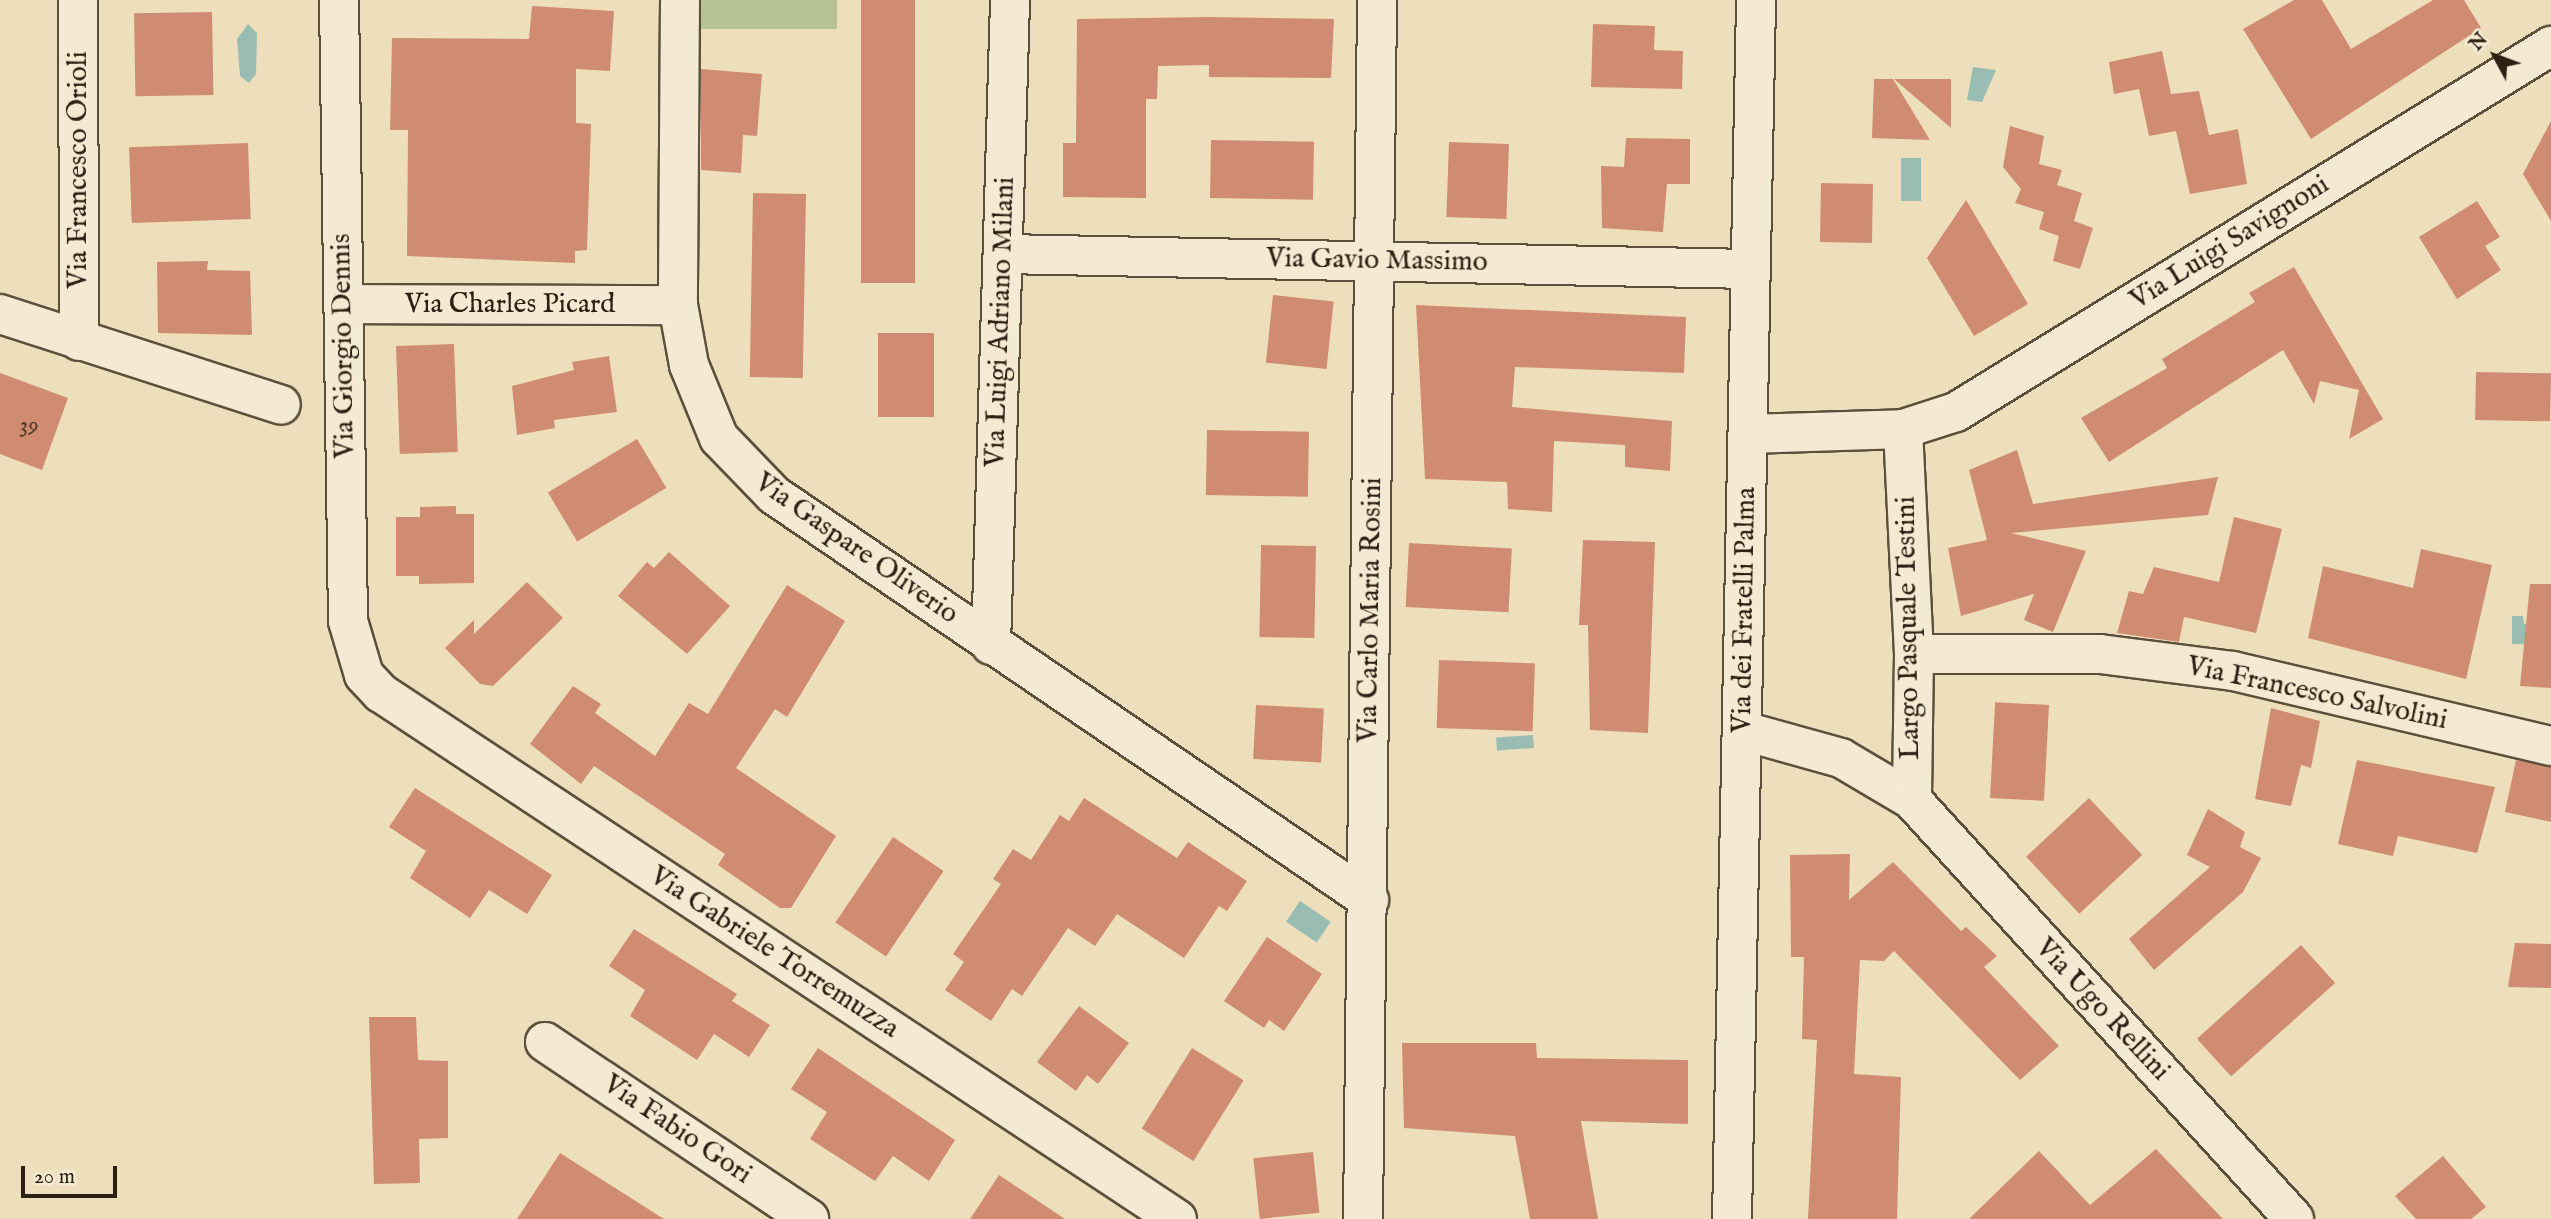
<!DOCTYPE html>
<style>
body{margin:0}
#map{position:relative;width:2551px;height:1219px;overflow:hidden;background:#eedfbc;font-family:"IM FELL English",serif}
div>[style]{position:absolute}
.green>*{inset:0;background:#b6c292;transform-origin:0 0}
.water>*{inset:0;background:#99bcb3;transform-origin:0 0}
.building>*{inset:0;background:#cf8c72;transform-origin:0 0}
.roads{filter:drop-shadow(2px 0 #5c503c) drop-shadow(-2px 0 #5c503c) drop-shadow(0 2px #5c503c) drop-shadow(0 -2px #5c503c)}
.minor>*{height:38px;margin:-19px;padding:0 19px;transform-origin:19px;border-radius:19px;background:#f4ead3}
span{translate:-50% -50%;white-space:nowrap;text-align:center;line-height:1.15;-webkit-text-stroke:5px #f4ead3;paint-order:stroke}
.number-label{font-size:24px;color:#543b2a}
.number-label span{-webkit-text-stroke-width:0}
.street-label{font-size:28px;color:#2b2012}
.north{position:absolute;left:2460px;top:21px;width:70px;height:70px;-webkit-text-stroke:5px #f4ead3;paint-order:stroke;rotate:311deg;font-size:19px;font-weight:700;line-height:28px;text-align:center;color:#2b2012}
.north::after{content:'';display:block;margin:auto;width:24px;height:32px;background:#2b2012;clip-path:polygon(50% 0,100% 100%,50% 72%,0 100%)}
.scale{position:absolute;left:21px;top:1166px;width:96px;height:32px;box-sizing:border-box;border:4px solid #2b2012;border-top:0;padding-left:9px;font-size:21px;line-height:24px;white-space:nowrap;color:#2b2012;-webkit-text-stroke:5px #f4ead3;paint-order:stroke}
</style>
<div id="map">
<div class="green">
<div style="left:695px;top:0;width:142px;height:29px"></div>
</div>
<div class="water">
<div style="clip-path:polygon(248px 24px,257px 33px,256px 74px,249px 83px,240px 76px,237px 39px)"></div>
<div style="clip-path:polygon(1973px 67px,1996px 70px,1982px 102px,1967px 100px)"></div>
<div style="left:1901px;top:158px;width:20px;height:43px"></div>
<div style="clip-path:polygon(2512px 616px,2523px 616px,2524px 624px,2551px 625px,2551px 645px,2512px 644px)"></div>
<div style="left:1533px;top:735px;width:13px;height:37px;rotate:86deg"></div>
<div style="left:1300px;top:901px;width:37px;height:25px;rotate:34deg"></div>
</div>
<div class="building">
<div style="left:861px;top:0;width:54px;height:283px"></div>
<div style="clip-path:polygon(2294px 0,2322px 0,2351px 49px,2433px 0,2464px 0,2481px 28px,2311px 139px,2243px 29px)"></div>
<div style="clip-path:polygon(532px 6px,614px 11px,610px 71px,576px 69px,576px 123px,591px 124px,587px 250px,575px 251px,575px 263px,407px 256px,408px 130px,390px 130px,392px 38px,529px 39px)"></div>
<div style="left:212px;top:12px;width:83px;height:78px;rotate:89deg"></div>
<div style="clip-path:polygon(1209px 17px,1334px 19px,1331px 78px,1209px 77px,1209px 65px,1158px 66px,1157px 99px,1146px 99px,1146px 198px,1063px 197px,1063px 143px,1076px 143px,1077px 19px)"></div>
<div style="clip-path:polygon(1593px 24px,1655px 26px,1654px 50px,1683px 51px,1682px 89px,1591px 87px)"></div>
<div style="clip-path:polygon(2162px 51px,2171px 94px,2199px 91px,2209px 135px,2238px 129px,2247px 184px,2190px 194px,2176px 131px,2149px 136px,2139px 89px,2114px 94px,2109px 62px)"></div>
<div style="clip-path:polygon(701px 69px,762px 74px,757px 136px,743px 135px,741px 173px,701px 170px)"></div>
<div style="clip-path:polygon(1874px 79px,1893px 79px,1930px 140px,1872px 138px)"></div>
<div style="clip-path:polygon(1894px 79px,1951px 79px,1951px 128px)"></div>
<div style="clip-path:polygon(2551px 121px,2551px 221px,2523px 174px)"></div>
<div style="clip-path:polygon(2010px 126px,2044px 136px,2039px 164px,2062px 170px,2057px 185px,2082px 193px,2074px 221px,2093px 228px,2080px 269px,2053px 261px,2059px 236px,2039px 229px,2044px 212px,2015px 203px,2021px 189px,2003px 167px)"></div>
<div style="clip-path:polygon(1626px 138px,1690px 139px,1690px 184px,1667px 184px,1663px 232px,1602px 228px,1601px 166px,1624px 167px)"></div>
<div style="left:1211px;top:140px;width:103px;height:58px;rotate:1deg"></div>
<div style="left:1449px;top:142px;width:60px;height:75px;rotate:2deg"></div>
<div style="left:248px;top:143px;width:76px;height:119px;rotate:88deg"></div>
<div style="left:1821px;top:183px;width:52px;height:59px;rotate:1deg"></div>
<div style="left:753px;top:193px;width:53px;height:184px;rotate:1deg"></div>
<div style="clip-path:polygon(1966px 200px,2028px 304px,1974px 336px,1927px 258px)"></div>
<div style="clip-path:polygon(2477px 201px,2500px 237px,2485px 246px,2501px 270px,2457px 299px,2419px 237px)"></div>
<div style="clip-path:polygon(208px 261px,207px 270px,250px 271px,252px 335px,158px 333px,157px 262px)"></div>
<div style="clip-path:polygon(2294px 267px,2383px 419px,2349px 439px,2359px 390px,2320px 381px,2314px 404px,2283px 350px,2109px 462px,2081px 418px,2167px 368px,2162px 359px,2255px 302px,2249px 293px)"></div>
<div style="left:1273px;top:295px;width:61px;height:68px;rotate:6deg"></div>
<div style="clip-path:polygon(1416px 305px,1686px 317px,1684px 373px,1515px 367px,1512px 407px,1672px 421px,1670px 471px,1625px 467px,1625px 445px,1554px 441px,1552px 512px,1508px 509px,1507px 482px,1425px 479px)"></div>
<div style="left:878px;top:333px;width:56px;height:84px"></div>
<div style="left:454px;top:344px;width:108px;height:58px;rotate:88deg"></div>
<div style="clip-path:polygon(609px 356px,617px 412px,554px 420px,555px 428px,517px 435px,512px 386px,574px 370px,572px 362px)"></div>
<div style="left:2476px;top:372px;width:75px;height:48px;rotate:1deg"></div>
<div style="clip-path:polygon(0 373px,68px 398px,42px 470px,0 454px)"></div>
<div style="left:1207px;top:430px;width:102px;height:65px;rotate:1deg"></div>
<div style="left:637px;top:439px;width:57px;height:104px;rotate:59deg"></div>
<div style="clip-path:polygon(2017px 450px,2033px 504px,2218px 477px,2208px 515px,2011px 533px,2086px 551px,2053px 632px,2024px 620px,2034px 594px,1961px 616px,1948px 548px,1987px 540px,1969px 470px)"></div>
<div style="clip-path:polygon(456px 506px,456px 514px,474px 514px,474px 583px,419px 584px,419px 576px,396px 576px,396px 517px,420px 517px,420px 507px)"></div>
<div style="clip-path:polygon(2234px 517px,2282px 529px,2256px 633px,2184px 617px,2179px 642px,2117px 633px,2129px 591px,2143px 594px,2154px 567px,2219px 582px)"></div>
<div style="clip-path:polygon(1583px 540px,1655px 542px,1648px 733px,1590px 730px,1588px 625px,1579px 625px)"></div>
<div style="left:1409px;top:543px;width:103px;height:64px;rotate:3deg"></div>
<div style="left:1261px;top:545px;width:55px;height:92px;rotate:1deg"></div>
<div style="clip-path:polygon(2421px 549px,2492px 565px,2466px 679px,2308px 638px,2323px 566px,2413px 588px)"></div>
<div style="clip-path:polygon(669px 552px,730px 606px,687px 654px,618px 596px,647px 562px,654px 568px)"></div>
<div style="clip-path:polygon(527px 582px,563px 618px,493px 686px,480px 684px,445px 648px,474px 620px,474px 634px)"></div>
<div style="clip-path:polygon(2530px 584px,2551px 584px,2551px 688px,2520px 686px)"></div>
<div style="clip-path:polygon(787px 585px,845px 621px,787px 717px,775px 709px,736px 768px,836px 836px,791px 908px,780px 908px,718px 865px,725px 854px,594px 766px,581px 784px,530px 744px,573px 686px,601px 704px,595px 713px,655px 756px,689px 703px,708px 714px)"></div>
<div style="left:1439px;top:660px;width:96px;height:68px;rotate:2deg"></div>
<div style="left:1256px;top:705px;width:68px;height:54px;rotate:3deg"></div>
<div style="left:2049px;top:705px;width:96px;height:54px;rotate:93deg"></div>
<div style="clip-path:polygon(2271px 708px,2320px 721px,2311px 768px,2301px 765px,2291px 806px,2255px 799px)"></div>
<div style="clip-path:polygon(2357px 760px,2495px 787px,2477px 853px,2398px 836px,2393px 856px,2338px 844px)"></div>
<div style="clip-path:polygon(2516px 760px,2551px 767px,2551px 822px,2505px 812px)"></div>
<div style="clip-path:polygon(415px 788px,552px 875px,527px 914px,489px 890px,470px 918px,410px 878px,426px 851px,389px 827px)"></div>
<div style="clip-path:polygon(1084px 798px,1177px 858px,1188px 842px,1247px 881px,1227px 911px,1219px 906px,1184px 958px,1117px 914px,1095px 946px,1068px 928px,1022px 996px,1012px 989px,991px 1021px,945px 990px,964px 962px,953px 954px,1001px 884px,993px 879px,1013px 849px,1031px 860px,1060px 815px,1069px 821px)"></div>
<div style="left:2089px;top:798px;width:78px;height:86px;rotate:47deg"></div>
<div style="clip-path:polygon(2208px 809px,2245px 832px,2240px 847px,2261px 858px,2243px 892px,2154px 970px,2129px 939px,2210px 867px,2187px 855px)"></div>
<div style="left:893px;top:837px;width:61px;height:103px;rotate:34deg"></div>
<div style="clip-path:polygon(1850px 854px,1849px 900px,1893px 862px,1961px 931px,1966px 927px,1997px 956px,1984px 967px,2059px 1046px,2020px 1080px,1894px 951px,1884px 961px,1860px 960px,1854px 1074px,1901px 1077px,1897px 1219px,1808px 1219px,1817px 1040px,1802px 1039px,1804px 957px,1791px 957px,1790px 855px)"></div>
<div style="clip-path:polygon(634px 929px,737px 994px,732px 1001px,770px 1025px,749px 1057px,714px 1034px,697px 1060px,630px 1016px,645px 990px,609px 966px)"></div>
<div style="clip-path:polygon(1267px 937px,1322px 974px,1284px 1031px,1269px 1020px,1264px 1028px,1224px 1001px)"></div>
<div style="clip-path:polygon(2515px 943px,2551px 944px,2551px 988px,2508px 987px)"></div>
<div style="left:2301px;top:945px;width:51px;height:140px;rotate:48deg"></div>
<div style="clip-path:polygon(1079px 1006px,1129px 1043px,1098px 1084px,1087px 1075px,1076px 1091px,1037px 1062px)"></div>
<div style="clip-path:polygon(369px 1017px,416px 1017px,418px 1060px,448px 1061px,448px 1138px,419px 1139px,420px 1183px,374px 1184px)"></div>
<div style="clip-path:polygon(1402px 1043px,1536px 1043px,1537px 1058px,1688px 1060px,1688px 1124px,1581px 1121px,1598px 1219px,1530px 1219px,1515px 1136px,1404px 1128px)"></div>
<div style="clip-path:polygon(818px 1048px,955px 1140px,929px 1181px,893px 1156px,875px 1181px,810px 1139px,827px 1112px,791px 1089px)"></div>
<div style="left:1192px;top:1048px;width:61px;height:95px;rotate:32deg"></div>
<div style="clip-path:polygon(2156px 1149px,2223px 1219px,1969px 1219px,2039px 1151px,2090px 1205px)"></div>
<div style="left:1313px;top:1152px;width:61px;height:60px;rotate:84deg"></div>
<div style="clip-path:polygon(560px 1153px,664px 1219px,517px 1219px)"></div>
<div style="clip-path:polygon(2443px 1156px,2486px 1207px,2471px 1219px,2416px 1219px,2395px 1196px)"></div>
<div style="clip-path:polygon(999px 1175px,1065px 1219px,970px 1219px)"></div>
</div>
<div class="roads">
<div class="minor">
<div style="left:78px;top:0;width:341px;rotate:89.8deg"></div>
<div style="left:339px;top:0;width:621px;rotate:89.17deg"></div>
<div style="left:348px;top:621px;width:56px;rotate:73.5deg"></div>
<div style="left:364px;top:675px;width:25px;rotate:47deg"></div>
<div style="left:381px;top:693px;width:954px;rotate:33.46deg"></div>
<div style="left:680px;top:0;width:305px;rotate:90.4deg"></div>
<div style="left:678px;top:305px;width:61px;rotate:79.6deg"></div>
<div style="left:689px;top:365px;width:79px;rotate:67.7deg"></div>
<div style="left:719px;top:438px;width:79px;rotate:46deg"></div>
<div style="left:774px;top:495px;width:720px;rotate:34.24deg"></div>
<div style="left:1003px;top:254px;width:748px;rotate:1.15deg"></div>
<div style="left:343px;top:304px;width:335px;rotate:0.2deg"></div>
<div style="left:0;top:314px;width:295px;rotate:17.9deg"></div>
<div style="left:1903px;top:429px;width:225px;rotate:87.2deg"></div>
<div style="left:1914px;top:654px;width:146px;rotate:90.8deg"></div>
<div style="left:1748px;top:434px;width:155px;rotate:-1.8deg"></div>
<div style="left:1903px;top:429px;width:56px;rotate:-17.8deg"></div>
<div style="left:1956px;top:412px;width:699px;rotate:-31.6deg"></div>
<div style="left:991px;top:645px;width:645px;rotate:-88.31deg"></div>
<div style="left:1914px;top:654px;width:186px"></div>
<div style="left:2100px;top:654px;width:134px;rotate:7.3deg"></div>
<div style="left:2233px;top:671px;width:327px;rotate:13.3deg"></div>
<div style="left:1744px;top:731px;width:101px;rotate:15.6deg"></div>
<div style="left:1841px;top:758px;width:82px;rotate:30.6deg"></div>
<div style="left:1912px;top:800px;width:567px;rotate:47.64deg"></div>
<div style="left:545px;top:1042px;width:318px;rotate:33.8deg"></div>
<div style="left:1363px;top:1219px;width:1219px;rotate:-89.34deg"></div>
<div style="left:1732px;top:1219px;width:1219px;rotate:-88.87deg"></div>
</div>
</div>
<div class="number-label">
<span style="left:29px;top:426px">39</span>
</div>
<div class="street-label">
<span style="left:79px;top:170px;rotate:-90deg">Via Francesco Orioli</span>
<span style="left:2230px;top:243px;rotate:-32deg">Via Luigi Savignoni</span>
<span style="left:1377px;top:261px;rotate:1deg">Via Gavio Massimo</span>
<span style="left:510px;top:305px">Via Charles Picard</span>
<span style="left:1001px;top:322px;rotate:-88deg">Via Luigi Adriano Milani</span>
<span style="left:344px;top:346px;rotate:-91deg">Via Giorgio Dennis</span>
<span style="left:856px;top:549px;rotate:35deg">Via Gaspare Oliverio</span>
<span style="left:1371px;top:610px;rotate:-89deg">Via Carlo Maria Rosini</span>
<span style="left:1745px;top:610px;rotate:-89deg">Via dei Fratelli Palma</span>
<span style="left:1909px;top:628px;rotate:-91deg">Largo Pasquale Testini</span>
<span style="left:2317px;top:694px;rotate:12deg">Via Francesco Salvolini</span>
<span style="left:774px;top:953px;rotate:33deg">Via Gabriele Torremuzza</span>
<span style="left:2102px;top:1010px;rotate:47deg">Via Ugo Rellini</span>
<span style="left:677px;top:1130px;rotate:34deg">Via Fabio Gori</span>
</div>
<div class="north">N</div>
<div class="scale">20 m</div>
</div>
